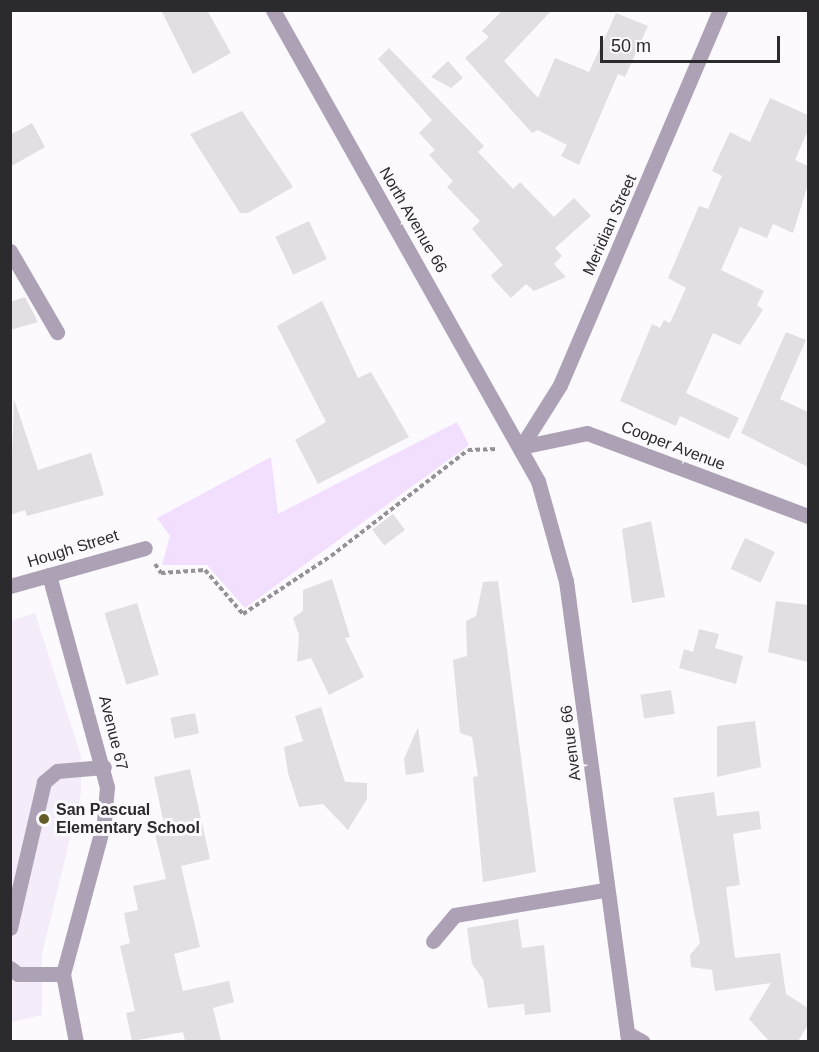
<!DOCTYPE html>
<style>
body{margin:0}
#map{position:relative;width:819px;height:1052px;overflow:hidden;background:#fcf9ff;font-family:Helvetica,sans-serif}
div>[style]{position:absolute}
.built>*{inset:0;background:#f4ecf9}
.green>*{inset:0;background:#f2dfff}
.building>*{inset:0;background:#e1dee4;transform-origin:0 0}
.path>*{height:4px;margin-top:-2px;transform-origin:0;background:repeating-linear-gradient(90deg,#949296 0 4.5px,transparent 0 7.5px)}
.minor>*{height:15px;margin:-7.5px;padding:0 7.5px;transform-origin:7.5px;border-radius:7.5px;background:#ada2b5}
.dots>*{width:16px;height:16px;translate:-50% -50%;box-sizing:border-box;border:3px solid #fcf9ff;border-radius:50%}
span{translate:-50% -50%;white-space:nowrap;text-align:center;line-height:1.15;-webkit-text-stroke:6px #fcf9ff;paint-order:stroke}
.street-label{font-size:16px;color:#2b2a2c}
.poi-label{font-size:16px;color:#2b2a2c;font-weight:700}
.left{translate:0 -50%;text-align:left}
.frame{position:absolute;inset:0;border:12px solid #2b2a2c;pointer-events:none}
.scale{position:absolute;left:600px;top:36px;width:180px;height:27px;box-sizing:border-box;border:3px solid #2b2a2c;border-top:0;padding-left:8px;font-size:18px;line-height:21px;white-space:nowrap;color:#2b2a2c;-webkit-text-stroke:4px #fcf9ff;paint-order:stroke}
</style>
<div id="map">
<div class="built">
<div style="clip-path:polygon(35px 613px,81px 756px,81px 793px,42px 954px,42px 1015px,11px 1022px,10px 621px)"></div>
</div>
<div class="green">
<div style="clip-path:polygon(457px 422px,469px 445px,245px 608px,207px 565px,162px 565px,170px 536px,157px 518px,271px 457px,278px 514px)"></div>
</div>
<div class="building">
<div style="clip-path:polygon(161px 10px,207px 10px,231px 53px,193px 74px)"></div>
<div style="clip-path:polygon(503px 10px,552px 10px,504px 61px,538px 98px,555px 58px,589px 72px,616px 13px,648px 26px,625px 77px,618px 74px,579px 165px,561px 156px,567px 145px,538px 130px,532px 133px,465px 58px,489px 37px,482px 31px)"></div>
<div style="clip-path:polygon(389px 48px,484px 146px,478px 152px,513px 189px,520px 182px,554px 217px,574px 198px,591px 216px,555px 248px,562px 256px,554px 264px,566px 277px,534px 291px,526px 284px,511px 298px,494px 280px,491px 275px,503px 265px,472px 229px,480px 221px,447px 187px,453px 181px,429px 155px,435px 150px,419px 133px,432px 120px,378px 59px)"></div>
<div style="clip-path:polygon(448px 61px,463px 78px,451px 88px,431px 77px)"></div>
<div style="clip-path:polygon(770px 98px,808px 115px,808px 130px,795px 160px,808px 166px,808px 184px,793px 233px,773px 224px,767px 238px,740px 227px,721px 270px,764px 291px,757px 305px,763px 310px,740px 345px,713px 333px,686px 393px,739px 418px,729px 439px,680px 416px,676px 426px,620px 401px,652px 324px,660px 328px,664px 320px,670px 323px,686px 288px,668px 278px,699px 206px,708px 209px,722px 176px,712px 171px,730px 132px,750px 142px)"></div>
<div style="clip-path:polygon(242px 111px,293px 187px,248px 213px,240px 213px,190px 134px)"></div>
<div style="clip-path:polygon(32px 123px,45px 147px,10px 167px,10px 135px)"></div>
<div style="left:309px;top:221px;width:42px;height:37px;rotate:65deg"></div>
<div style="clip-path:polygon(25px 297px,38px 322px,10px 330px,10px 302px)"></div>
<div style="clip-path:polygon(322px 301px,358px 378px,371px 372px,409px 437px,318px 484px,295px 440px,326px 422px,277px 326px)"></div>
<div style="clip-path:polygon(786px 332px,806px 340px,780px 399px,808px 412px,808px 467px,741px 433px)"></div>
<div style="clip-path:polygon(14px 399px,38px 470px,91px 453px,104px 495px,27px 516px,25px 510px,10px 515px)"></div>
<div style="left:393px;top:514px;width:20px;height:26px;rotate:53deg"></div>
<div style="clip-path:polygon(651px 521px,665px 597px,632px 603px,622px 529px)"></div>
<div style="left:745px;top:538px;width:33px;height:34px;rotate:25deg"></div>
<div style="clip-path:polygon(332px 579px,350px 637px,345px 638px,364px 677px,329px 695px,311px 658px,297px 662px,299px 635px,293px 618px,303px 611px,303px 590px)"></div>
<div style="clip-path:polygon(498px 581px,536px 872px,483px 882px,473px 777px,478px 776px,472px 737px,460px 733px,453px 660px,467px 656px,466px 621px,476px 616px,483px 582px)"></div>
<div style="clip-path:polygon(776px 601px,808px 605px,808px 662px,768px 652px)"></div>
<div style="left:137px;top:603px;width:75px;height:34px;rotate:73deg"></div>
<div style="clip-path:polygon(699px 629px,719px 634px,715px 648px,743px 656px,736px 684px,679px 668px,684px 649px,693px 652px)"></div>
<div style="left:671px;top:690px;width:24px;height:31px;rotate:81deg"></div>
<div style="clip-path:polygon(321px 707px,345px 782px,367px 783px,367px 799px,348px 830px,323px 804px,299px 807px,288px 773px,284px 747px,303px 741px,295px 716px)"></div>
<div style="left:195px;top:713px;width:21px;height:25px;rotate:79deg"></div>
<div style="clip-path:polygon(755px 721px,761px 767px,717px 777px,717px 726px)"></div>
<div style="clip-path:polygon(418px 727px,424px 772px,406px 775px,404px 759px)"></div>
<div style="clip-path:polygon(190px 769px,210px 859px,181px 866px,200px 947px,174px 954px,183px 991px,229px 981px,234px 1002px,213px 1008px,221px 1041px,185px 1041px,183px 1032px,132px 1041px,126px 1013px,135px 1011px,120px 946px,130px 943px,124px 913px,138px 910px,133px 886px,166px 879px,153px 826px,164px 824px,154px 777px)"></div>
<div style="clip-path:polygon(714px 792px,717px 816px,759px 811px,761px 829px,733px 834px,740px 885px,726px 887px,735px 958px,780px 953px,786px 994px,808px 1008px,808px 1025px,798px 1041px,769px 1041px,749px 1019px,771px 983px,715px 991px,712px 970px,691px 967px,690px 955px,700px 943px,673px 798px)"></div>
<div style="clip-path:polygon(518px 919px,522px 948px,544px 945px,551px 1012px,525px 1015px,524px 1004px,488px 1008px,483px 979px,472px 964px,467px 928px)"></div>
</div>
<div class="path">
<div style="left:155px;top:564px;width:11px;rotate:56deg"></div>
<div style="left:161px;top:573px;width:44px;rotate:-3.9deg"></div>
<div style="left:205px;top:570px;width:58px;rotate:49.2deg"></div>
<div style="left:243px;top:614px;width:105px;rotate:-33.4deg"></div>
<div style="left:331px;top:556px;width:173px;rotate:-37.7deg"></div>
<div style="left:468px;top:450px;width:30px;rotate:-2deg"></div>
</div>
<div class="minor">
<div style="left:273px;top:10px;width:540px;rotate:60.64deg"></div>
<div style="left:538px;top:481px;width:104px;rotate:74.4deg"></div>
<div style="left:566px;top:581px;width:465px;rotate:82.3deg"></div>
<div style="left:10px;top:251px;width:94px;rotate:59.9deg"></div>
<div style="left:521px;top:447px;width:73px;rotate:-57.8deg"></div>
<div style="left:560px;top:385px;width:408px;rotate:-66.9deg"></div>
<div style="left:521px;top:447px;width:67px;rotate:-12deg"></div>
<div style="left:587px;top:433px;width:236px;rotate:20.6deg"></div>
<div style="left:49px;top:575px;width:220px;rotate:74.7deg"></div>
<div style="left:107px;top:787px;width:35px;rotate:95deg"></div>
<div style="left:104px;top:822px;width:157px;rotate:105.1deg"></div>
<div style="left:63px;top:974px;width:69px;rotate:79.2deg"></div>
<div style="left:10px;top:586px;width:140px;rotate:-15.7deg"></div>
<div style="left:10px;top:928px;width:150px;rotate:-76.9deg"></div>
<div style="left:44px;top:782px;width:17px;rotate:-40deg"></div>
<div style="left:57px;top:771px;width:47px;rotate:-4.9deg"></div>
<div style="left:433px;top:941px;width:34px;rotate:-50deg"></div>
<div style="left:455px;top:915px;width:152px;rotate:-9.5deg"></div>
<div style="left:10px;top:968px;width:10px;rotate:37deg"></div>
<div style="left:18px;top:974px;width:45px"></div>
<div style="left:627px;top:1033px;width:18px;rotate:29deg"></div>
</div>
<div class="dots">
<div style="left:44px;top:819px;background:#635c28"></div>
</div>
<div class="street-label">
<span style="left:413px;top:220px;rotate:60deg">North Avenue 66</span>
<span style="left:610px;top:225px;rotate:-66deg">Meridian Street</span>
<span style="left:673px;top:446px;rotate:21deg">Cooper Avenue</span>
<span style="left:73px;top:549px;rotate:-17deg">Hough Street</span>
<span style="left:113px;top:733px;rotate:76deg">Avenue 67</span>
<span style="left:571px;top:743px;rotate:-97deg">Avenue 66</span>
</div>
<div class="poi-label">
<span class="left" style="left:56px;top:819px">San Pascual<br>Elementary School</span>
</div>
<div class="frame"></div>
<div class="scale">50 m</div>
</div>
